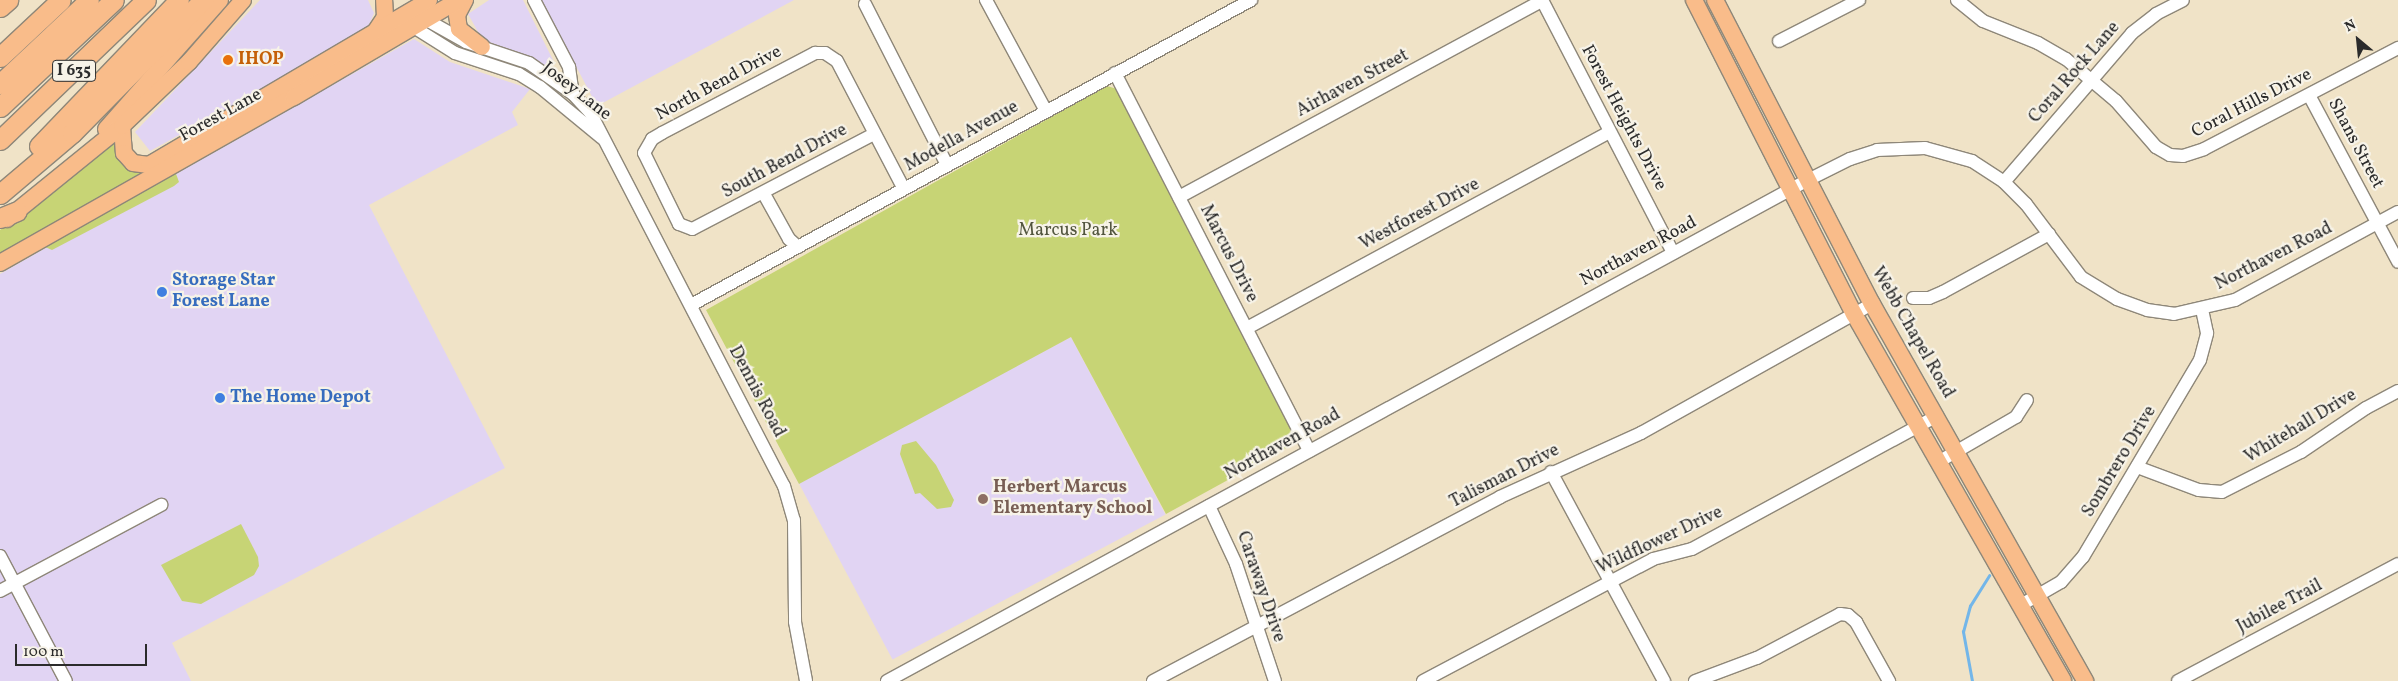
<!DOCTYPE html>
<style>
body{margin:0}
#map{position:relative;width:2398px;height:681px;overflow:hidden;background:#f0e3c7;font-family:Vollkorn,serif}
div>[style]{position:absolute}
.built>*{inset:0;background:#e1d4f3;transform-origin:0 0}
.green>*{inset:0;background:#c7d475}
.stream>*{height:2.5px;margin:-1.25px;padding:0 1.25px;transform-origin:1.25px;border-radius:1.25px;background:#73b6e9}
.roads{filter:drop-shadow(1px 0 #8e8779) drop-shadow(-1px 0 #8e8779) drop-shadow(0 1px #8e8779) drop-shadow(0 -1px #8e8779)}
.minor>*{height:12px;margin:-6px;padding:0 6px;transform-origin:6px;border-radius:6px;background:#fff}
.major>*{height:16px;margin:-8px;padding:0 8px;transform-origin:8px;border-radius:8px;background:#f9bc8a}
.highway>*{height:19px;margin:-9.5px;padding:0 9.5px;transform-origin:9.5px;border-radius:9.5px;background:#f9bc8a}
.dots>*{width:14px;height:14px;translate:-50% -50%;box-sizing:border-box;border:2px solid #f7f3e8;border-radius:50%}
span{translate:-50% -50%;white-space:nowrap;text-align:center;line-height:1.15;-webkit-text-stroke:4.5px #f7f3e8;paint-order:stroke}
.shield-label span{padding:1px 4px;background:#f7f3e8;border:1px solid;border-radius:4px;-webkit-text-stroke-width:0}
.shield-label{font-size:16px;color:#2b2b2b;font-weight:700}
.food-label{font-size:18px;color:#c56008;font-weight:700}
.left{translate:0 -50%;text-align:left}
.street-label{font-size:18px;color:#2b2b2b}
.park-label{font-size:18px;color:#52553e}
.shop-label{font-size:18px;color:#366cbe;font-weight:700}
.education-label{font-size:18px;color:#785e54;font-weight:700}
.north{position:absolute;left:2333px;top:15px;width:50px;height:50px;-webkit-text-stroke:4px #f7f3e8;paint-order:stroke;rotate:332deg;font-size:14px;font-weight:700;line-height:20px;text-align:center;color:#2b2b2b}
.north::after{content:'';display:block;margin:auto;width:18px;height:22px;background:#2b2b2b;clip-path:polygon(50% 0,100% 100%,50% 72%,0 100%)}
.scale{position:absolute;left:15px;top:644px;width:132px;height:22px;box-sizing:border-box;border:2px solid #2b2b2b;border-top:0;padding-left:6px;font-size:15px;line-height:18px;white-space:nowrap;color:#2b2b2b;-webkit-text-stroke:4px #f7f3e8;paint-order:stroke}
</style>
<div id="map">
<div class="built">
<div style="clip-path:polygon(260px 0,368px 0,374px 13px,369px 25px,278px 81px,150px 151px,135px 132px)"></div>
<div style="clip-path:polygon(489px 0,523px 0,554px 62px,547px 66px,482px 39px,468px 14px)"></div>
<div style="clip-path:polygon(541px 0,794px 0,597px 106px)"></div>
<div style="clip-path:polygon(414px 39px,450px 62px,530px 89px,512px 112px,518px 125px,369px 205px,505px 468px,172px 643px,191px 681px,0 681px,0 274px)"></div>
<div style="left:1071px;top:337px;width:201px;height:309px;rotate:62deg"></div>
</div>
<div class="green">
<div style="clip-path:polygon(1107px 86px,1117px 89px,1299px 441px,1166px 514px,1071px 337px,799px 484px,706px 310px)"></div>
<div style="clip-path:polygon(115px 142px,144px 173px,0 259px,0 230px)"></div>
<div style="clip-path:polygon(175px 171px,179px 182px,174px 186px,52px 250px,45px 247px)"></div>
<div style="clip-path:polygon(916px 441px,936px 465px,954px 500px,951px 507px,937px 509px,920px 493px,915px 494px,900px 454px,902px 445px)"></div>
<div style="clip-path:polygon(241px 524px,258px 557px,259px 566px,254px 575px,201px 604px,182px 601px,161px 565px)"></div>
</div>
<div class="stream">
<div style="left:1972px;top:681px;width:50px;rotate:-100.4deg"></div>
<div style="left:1963px;top:632px;width:27px;rotate:-75deg"></div>
<div style="left:1970px;top:606px;width:36px;rotate:-58deg"></div>
</div>
<div class="roads">
<div class="minor">
<div style="left:534px;top:0;width:76px;rotate:62.4deg"></div>
<div style="left:569px;top:67px;width:27px;rotate:82deg"></div>
<div style="left:986px;top:0;width:126px;rotate:61.6deg"></div>
<div style="left:1542px;top:0;width:285px;rotate:62.6deg"></div>
<div style="left:1957px;top:0;width:33px;rotate:39deg"></div>
<div style="left:1983px;top:21px;width:59px;rotate:21.8deg"></div>
<div style="left:2038px;top:43px;width:32px;rotate:30deg"></div>
<div style="left:2066px;top:59px;width:65px;rotate:40deg"></div>
<div style="left:2116px;top:101px;width:61px;rotate:49deg"></div>
<div style="left:2156px;top:147px;width:16px;rotate:30deg"></div>
<div style="left:2170px;top:155px;width:13px;rotate:4deg"></div>
<div style="left:2183px;top:156px;width:22px;rotate:-18deg"></div>
<div style="left:2204px;top:149px;width:219px;rotate:-27.5deg"></div>
<div style="left:865px;top:4px;width:181px;rotate:63deg"></div>
<div style="left:425px;top:19px;width:47px;rotate:29.3deg"></div>
<div style="left:466px;top:42px;width:66px;rotate:18.4deg"></div>
<div style="left:529px;top:63px;width:54px;rotate:35.2deg"></div>
<div style="left:573px;top:94px;width:25px;rotate:47deg"></div>
<div style="left:590px;top:112px;width:421px;rotate:62.6deg"></div>
<div style="left:784px;top:486px;width:35px;rotate:74deg"></div>
<div style="left:794px;top:520px;width:102px;rotate:89.4deg"></div>
<div style="left:795px;top:622px;width:60px;rotate:79.4deg"></div>
<div style="left:412px;top:26px;width:51px;rotate:32.1deg"></div>
<div style="left:455px;top:53px;width:67px;rotate:18.2deg"></div>
<div style="left:519px;top:74px;width:25px;rotate:32deg"></div>
<div style="left:540px;top:87px;width:80px;rotate:39.4deg"></div>
<div style="left:1779px;top:41px;width:90px;rotate:-27.1deg"></div>
<div style="left:1115px;top:73px;width:425px;rotate:62.8deg"></div>
<div style="left:2309px;top:95px;width:189px;rotate:61.9deg"></div>
<div style="left:874px;top:134px;width:205px;rotate:152.4deg"></div>
<div style="left:692px;top:229px;width:14px;rotate:-159deg"></div>
<div style="left:679px;top:224px;width:79px;rotate:-116.2deg"></div>
<div style="left:644px;top:153px;width:16px;rotate:-60deg"></div>
<div style="left:652px;top:139px;width:12px;rotate:-31deg"></div>
<div style="left:662px;top:133px;width:173px;rotate:-27.6deg"></div>
<div style="left:815px;top:53px;width:10px"></div>
<div style="left:825px;top:53px;width:14px;rotate:34deg"></div>
<div style="left:837px;top:61px;width:144px;rotate:62.4deg"></div>
<div style="left:2004px;top:182px;width:196px;rotate:-49.3deg"></div>
<div style="left:2132px;top:33px;width:31px;rotate:-38deg"></div>
<div style="left:2156px;top:14px;width:30px;rotate:-27deg"></div>
<div style="left:764px;top:194px;width:51px;rotate:60.9deg"></div>
<div style="left:789px;top:239px;width:12px;rotate:42deg"></div>
<div style="left:1179px;top:197px;width:413px;rotate:-28.4deg"></div>
<div style="left:1913px;top:298px;width:16px"></div>
<div style="left:1929px;top:298px;width:15px;rotate:-23deg"></div>
<div style="left:1943px;top:292px;width:121px;rotate:-28.7deg"></div>
<div style="left:691px;top:305px;width:638px;rotate:-28.57deg"></div>
<div style="left:1247px;top:328px;width:412px;rotate:-28.4deg"></div>
<div style="left:1940px;top:461px;width:88px;rotate:-30.1deg"></div>
<div style="left:2016px;top:417px;width:20px;rotate:-57deg"></div>
<div style="left:2137px;top:467px;width:66px;rotate:20.4deg"></div>
<div style="left:2199px;top:490px;width:23px;rotate:5deg"></div>
<div style="left:2222px;top:492px;width:89px;rotate:-26.9deg"></div>
<div style="left:2301px;top:452px;width:78px;rotate:-34.1deg"></div>
<div style="left:2366px;top:408px;width:36px;rotate:-28deg"></div>
<div style="left:1551px;top:472px;width:238px;rotate:61.6deg"></div>
<div style="left:1209px;top:506px;width:64px;rotate:65deg"></div>
<div style="left:1236px;top:564px;width:123px;rotate:71.6deg"></div>
<div style="left:0;top:556px;width:141px;rotate:62.2deg"></div>
<div style="left:0;top:591px;width:183px;rotate:-28.1deg"></div>
<div style="left:2021px;top:605px;width:46px;rotate:-29.9deg"></div>
<div style="left:2061px;top:582px;width:33px;rotate:-49deg"></div>
<div style="left:2083px;top:557px;width:229px;rotate:-59.3deg"></div>
<div style="left:2200px;top:360px;width:28px;rotate:-75deg"></div>
<div style="left:2207px;top:333px;width:24px;rotate:-102deg"></div>
<div style="left:887px;top:681px;width:1048px;rotate:-28.55deg"></div>
<div style="left:1808px;top:180px;width:47px;rotate:-26.6deg"></div>
<div style="left:1850px;top:159px;width:28px;rotate:-18deg"></div>
<div style="left:1877px;top:150px;width:48px;rotate:-2.4deg"></div>
<div style="left:1925px;top:148px;width:49px;rotate:15.5deg"></div>
<div style="left:1972px;top:161px;width:38px;rotate:33deg"></div>
<div style="left:2004px;top:182px;width:31px;rotate:45deg"></div>
<div style="left:2026px;top:204px;width:91px;rotate:53deg"></div>
<div style="left:2081px;top:277px;width:42px;rotate:31.4deg"></div>
<div style="left:2117px;top:299px;width:32px;rotate:20deg"></div>
<div style="left:2147px;top:310px;width:27px;rotate:8deg"></div>
<div style="left:2174px;top:314px;width:63px;rotate:-12.9deg"></div>
<div style="left:2235px;top:300px;width:185px;rotate:-28.4deg"></div>
<div style="left:1153px;top:681px;width:393px;rotate:-27.9deg"></div>
<div style="left:1500px;top:497px;width:155px;rotate:-24.4deg"></div>
<div style="left:1641px;top:433px;width:265px;rotate:-29.2deg"></div>
<div style="left:1423px;top:681px;width:260px;rotate:-27.9deg"></div>
<div style="left:1653px;top:559px;width:40px;rotate:-14.4deg"></div>
<div style="left:1692px;top:549px;width:279px;rotate:-28.5deg"></div>
<div style="left:1695px;top:681px;width:66px;rotate:-20.4deg"></div>
<div style="left:1757px;top:658px;width:94px;rotate:-27.9deg"></div>
<div style="left:1840px;top:614px;width:8px;rotate:7deg"></div>
<div style="left:1848px;top:615px;width:11px;rotate:41deg"></div>
<div style="left:1856px;top:622px;width:68px;rotate:60.8deg"></div>
<div style="left:2178px;top:681px;width:249px;rotate:-28deg"></div>
</div>
<div class="major">
<div style="left:465px;top:0;width:17px;rotate:118deg"></div>
<div style="left:457px;top:15px;width:14px;rotate:82deg"></div>
<div style="left:459px;top:29px;width:29px;rotate:38deg"></div>
<div style="left:1694px;top:0;width:352px;rotate:63deg"></div>
<div style="left:1854px;top:314px;width:422px;rotate:60.3deg"></div>
<div style="left:1715px;top:0;width:342px;rotate:62.7deg"></div>
<div style="left:1872px;top:304px;width:433px;rotate:60.5deg"></div>
<div style="left:375px;top:32px;width:18px;rotate:-56deg"></div>
<div style="left:385px;top:17px;width:17px;rotate:-93deg"></div>
<div style="left:122px;top:126px;width:27px;rotate:86deg"></div>
<div style="left:124px;top:153px;width:13px;rotate:48deg"></div>
<div style="left:133px;top:163px;width:16px;rotate:7deg"></div>
<div style="left:149px;top:165px;width:325px;rotate:-30.5deg"></div>
<div style="left:106px;top:129px;width:172px;rotate:-48.5deg"></div>
<div style="left:7px;top:219px;width:148px;rotate:-39deg"></div>
<div style="left:122px;top:126px;width:93px;rotate:-43.7deg"></div>
<div style="left:189px;top:62px;width:82px;rotate:-48.9deg"></div>
<div style="left:0;top:263px;width:338px;rotate:-29.5deg"></div>
<div style="left:294px;top:97px;width:191px;rotate:-30.5deg"></div>
</div>
<div class="highway">
<div style="left:0;top:7px;width:11px;rotate:-41deg"></div>
<div style="left:0;top:57px;width:83px;rotate:-43.1deg"></div>
<div style="left:0;top:84px;width:122px;rotate:-43.3deg"></div>
<div style="left:0;top:107px;width:156px;rotate:-43.2deg"></div>
<div style="left:0;top:140px;width:202px;rotate:-43.8deg"></div>
<div style="left:39px;top:146px;width:202px;rotate:-46.2deg"></div>
<div style="left:0;top:194px;width:94px;rotate:-40.3deg"></div>
<div style="left:72px;top:133px;width:187px;rotate:-45.4deg"></div>
<div style="left:0;top:218px;width:18px;rotate:-22deg"></div>
</div>
</div>
<div class="dots">
<div style="left:228px;top:60px;background:#e8710a"></div>
<div style="left:162px;top:292px;background:#3f7fe0"></div>
<div style="left:220px;top:398px;background:#3f7fe0"></div>
<div style="left:983px;top:499px;background:#8d6e63"></div>
</div>
<div class="shield-label">
<span style="left:74px;top:71px">I 635</span>
</div>
<div class="food-label">
<span class="left" style="left:238px;top:60px">IHOP</span>
</div>
<div class="street-label">
<span style="left:2075px;top:73px;rotate:-49deg">Coral Rock Lane</span>
<span style="left:719px;top:84px;rotate:-28deg">North Bend Drive</span>
<span style="left:1353px;top:84px;rotate:-28deg">Airhaven Street</span>
<span style="left:576px;top:92px;rotate:38deg">Josey Lane</span>
<span style="left:2252px;top:104px;rotate:-27deg">Coral Hills Drive</span>
<span style="left:221px;top:116px;rotate:-29deg">Forest Lane</span>
<span style="left:1623px;top:118px;rotate:62deg">Forest Heights Drive</span>
<span style="left:962px;top:137px;rotate:-29deg">Modella Avenue</span>
<span style="left:2355px;top:144px;rotate:62deg">Shans Street</span>
<span style="left:785px;top:162px;rotate:-28deg">South Bend Drive</span>
<span style="left:1420px;top:215px;rotate:-28deg">Westforest Drive</span>
<span style="left:1639px;top:252px;rotate:-28deg">Northaven Road</span>
<span style="left:1228px;top:254px;rotate:63deg">Marcus Drive</span>
<span style="left:2274px;top:257px;rotate:-27deg">Northaven Road</span>
<span style="left:1912px;top:333px;rotate:60deg">Webb Chapel Road</span>
<span style="left:756px;top:392px;rotate:62deg">Dennis Road</span>
<span style="left:2301px;top:427px;rotate:-31deg">Whitehall Drive</span>
<span style="left:1283px;top:445px;rotate:-29deg">Northaven Road</span>
<span style="left:2120px;top:462px;rotate:-59deg">Sombrero Drive</span>
<span style="left:1505px;top:477px;rotate:-27deg">Talisman Drive</span>
<span style="left:1660px;top:541px;rotate:-25deg">Wildflower Drive</span>
<span style="left:1260px;top:587px;rotate:71deg">Caraway Drive</span>
<span style="left:2280px;top:607px;rotate:-28deg">Jubilee Trail</span>
</div>
<div class="park-label">
<span style="left:1068px;top:231px">Marcus Park</span>
</div>
<div class="shop-label">
<span class="left" style="left:172px;top:292px">Storage Star<br>Forest Lane</span>
<span class="left" style="left:230px;top:398px">The Home Depot</span>
</div>
<div class="education-label">
<span class="left" style="left:993px;top:499px">Herbert Marcus<br>Elementary School</span>
</div>
<div class="north">N</div>
<div class="scale">100 m</div>
</div>
